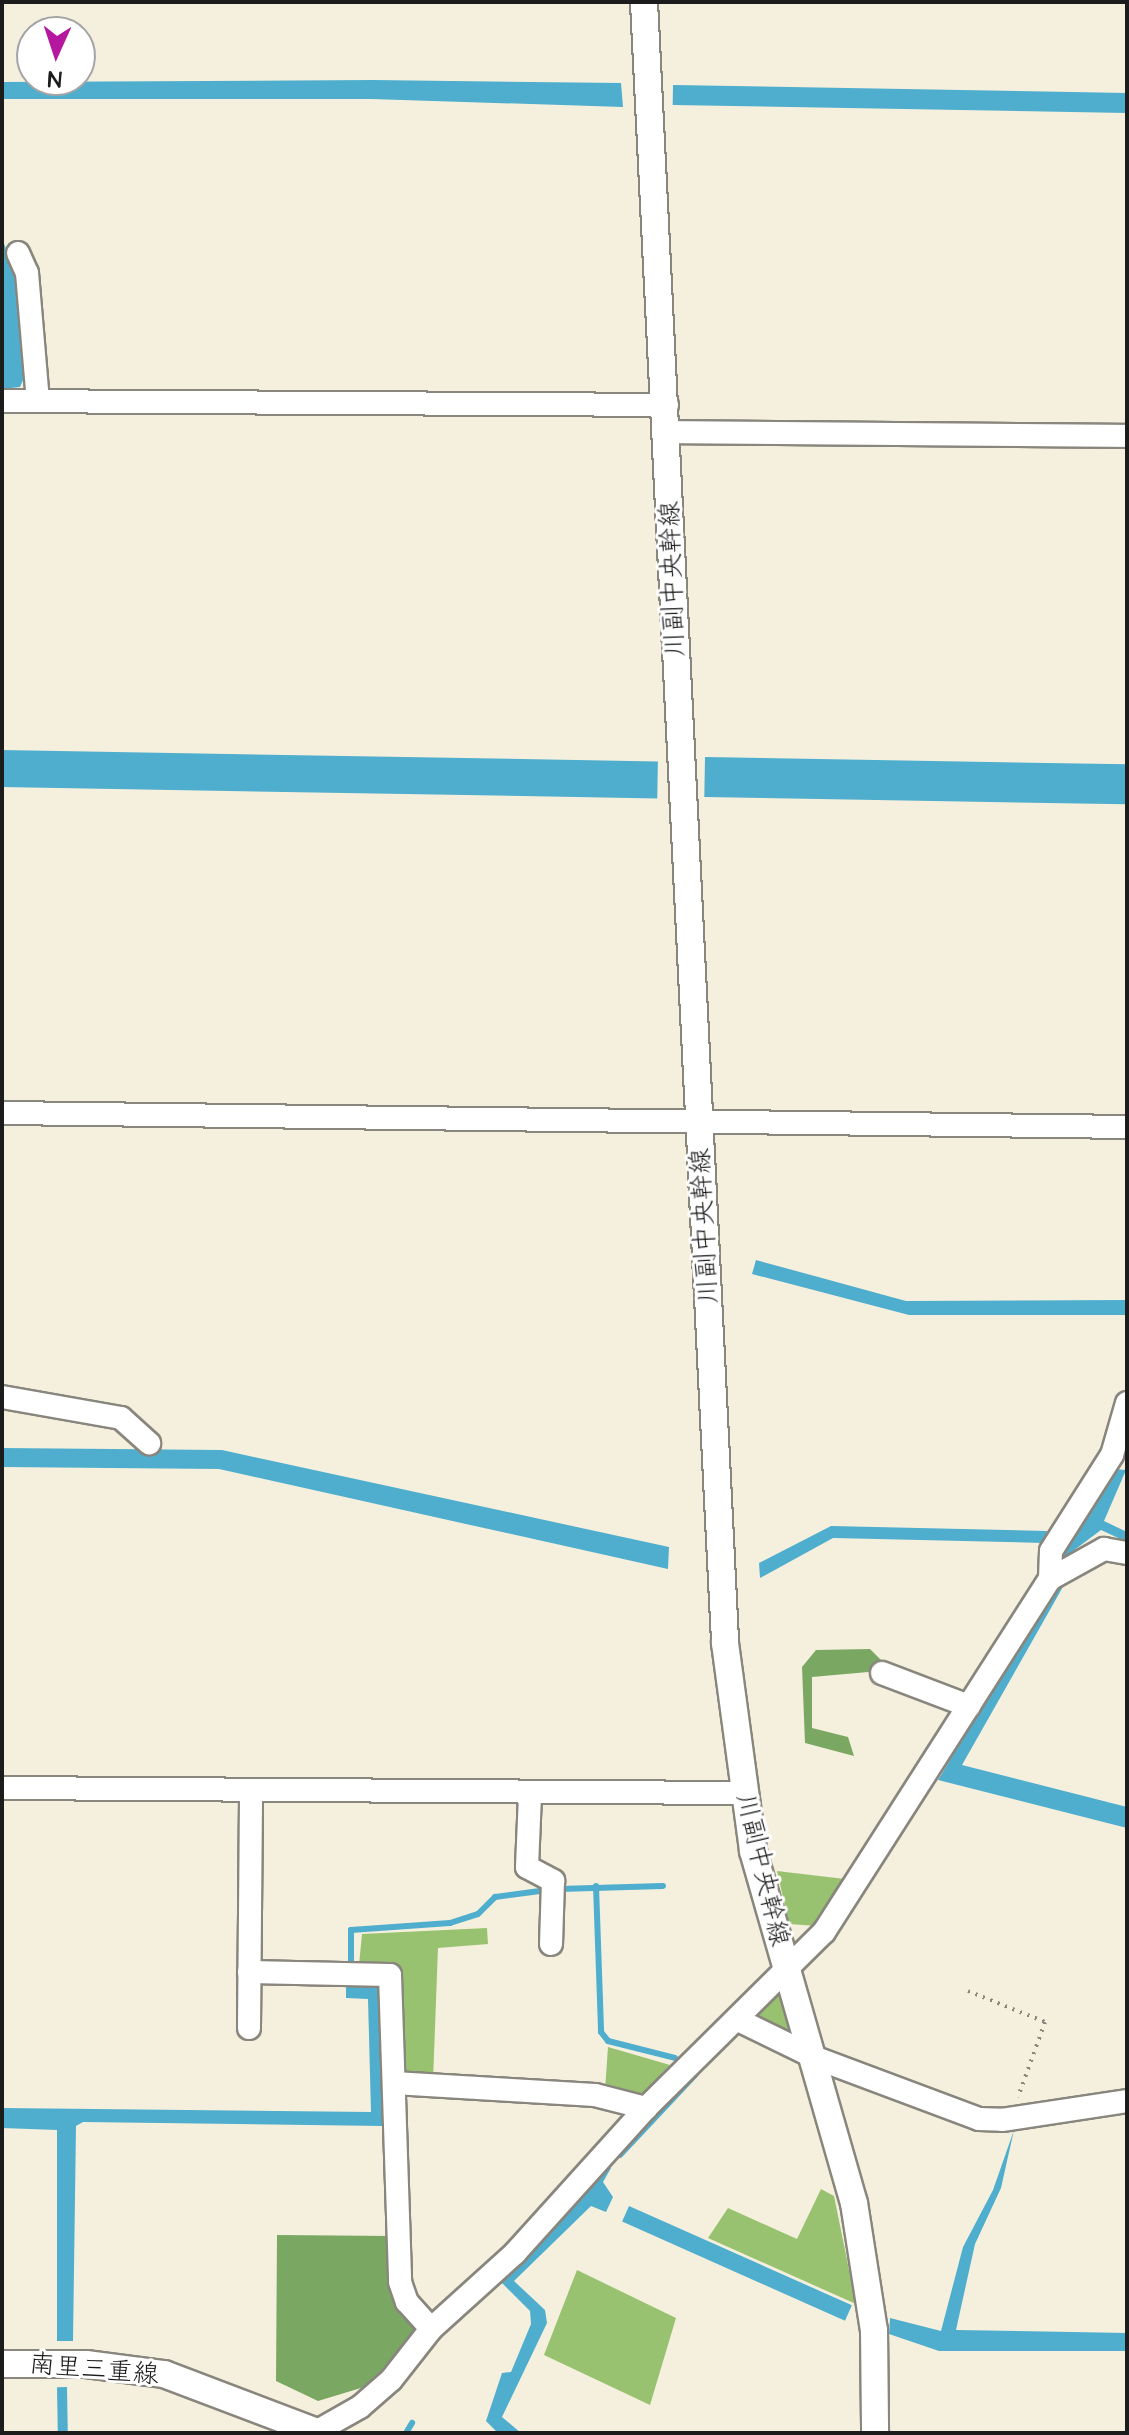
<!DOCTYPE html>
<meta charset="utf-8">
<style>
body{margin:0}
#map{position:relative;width:1129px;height:2435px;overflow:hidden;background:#f5f0de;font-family:"Architects Daughter","Klee One",sans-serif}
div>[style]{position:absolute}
.green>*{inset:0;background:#98c26f}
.forest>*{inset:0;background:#7aa862}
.water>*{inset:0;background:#4faecd;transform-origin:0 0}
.stream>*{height:6px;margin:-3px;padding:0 3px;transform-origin:3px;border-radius:3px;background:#4faecd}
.path>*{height:4px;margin-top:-2px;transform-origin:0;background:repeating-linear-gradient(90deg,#88867d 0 2px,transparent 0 8px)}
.roads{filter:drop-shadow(2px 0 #88867d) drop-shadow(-2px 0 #88867d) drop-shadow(0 2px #88867d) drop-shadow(0 -2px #88867d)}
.minor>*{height:22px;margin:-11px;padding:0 11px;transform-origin:11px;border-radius:11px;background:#fff}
.tertiary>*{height:26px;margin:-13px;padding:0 13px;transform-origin:13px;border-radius:13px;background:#fff}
span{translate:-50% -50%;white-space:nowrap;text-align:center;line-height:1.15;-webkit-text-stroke:6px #fff;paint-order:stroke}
.street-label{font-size:26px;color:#1c1c1c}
.frame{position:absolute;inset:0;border:4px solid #1c1c1c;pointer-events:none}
.north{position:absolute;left:16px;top:16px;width:80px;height:80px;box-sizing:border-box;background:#fff;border:2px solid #a4a4a4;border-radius:50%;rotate:183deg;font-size:22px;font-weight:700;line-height:32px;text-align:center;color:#1c1c1c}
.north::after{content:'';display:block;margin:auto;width:28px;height:36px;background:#b5179e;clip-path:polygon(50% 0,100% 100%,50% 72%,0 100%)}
</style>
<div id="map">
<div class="green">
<div style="clip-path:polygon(777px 1871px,845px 1879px,817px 1926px,789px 1924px)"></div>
<div style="clip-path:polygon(487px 1928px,488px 1944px,438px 1948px,433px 2081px,409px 2079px,397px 2044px,397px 1968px,359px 1965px,362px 1934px)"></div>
<div style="clip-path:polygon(779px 1992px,793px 2037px,756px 2021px,755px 2014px)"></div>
<div style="clip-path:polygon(608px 2047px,670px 2065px,642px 2095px,605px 2090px)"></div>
<div style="clip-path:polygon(821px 2189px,834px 2196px,856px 2304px,708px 2238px,728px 2208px,797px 2239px)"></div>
<div style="clip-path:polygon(577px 2270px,676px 2318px,650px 2405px,544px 2355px)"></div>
</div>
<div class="forest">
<div style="clip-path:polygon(870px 1649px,891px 1670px,812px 1677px,812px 1728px,848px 1737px,854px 1756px,805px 1743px,802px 1667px,816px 1650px)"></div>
<div style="clip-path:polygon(277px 2235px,392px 2236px,419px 2329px,374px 2384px,318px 2401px,276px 2381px)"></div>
</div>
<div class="water">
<div style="clip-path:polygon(373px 80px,621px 83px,623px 107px,371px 99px,2px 99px,2px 82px)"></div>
<div style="left:673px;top:85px;width:454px;height:20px;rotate:1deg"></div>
<div style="clip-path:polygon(2px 237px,16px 282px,24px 378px,20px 387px,2px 389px)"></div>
<div style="left:2px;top:750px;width:656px;height:37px;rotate:1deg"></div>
<div style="left:705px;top:757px;width:422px;height:40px;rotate:1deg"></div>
<div style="clip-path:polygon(756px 1260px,906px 1301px,1127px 1300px,1127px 1315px,909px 1315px,752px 1274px)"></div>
<div style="clip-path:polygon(2px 1448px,222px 1450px,669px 1547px,668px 1569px,219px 1469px,2px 1467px)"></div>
<div style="clip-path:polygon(1114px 1469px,1126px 1470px,1104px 1521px,1127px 1532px,1127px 1542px,1101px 1530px,1061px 1560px,1058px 1556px)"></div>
<div style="clip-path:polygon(831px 1526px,1047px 1531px,1045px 1543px,833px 1538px,760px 1578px,759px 1563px)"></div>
<div style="clip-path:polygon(1064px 1585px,962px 1765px,1127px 1807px,1127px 1828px,938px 1780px,1054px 1589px)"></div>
<div style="clip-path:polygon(346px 1986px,379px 1987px,383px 2126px,83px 2122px,76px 2126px,73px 2341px,57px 2341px,57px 2130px,2px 2128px,2px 2108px,371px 2112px,368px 1999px,346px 1998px)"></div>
<div style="clip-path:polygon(1014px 2130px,1001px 2188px,975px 2244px,956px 2330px,1127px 2333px,1127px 2351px,939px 2351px,889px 2334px,890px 2318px,941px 2331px,963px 2247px,993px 2190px)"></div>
<div style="clip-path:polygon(606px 2166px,611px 2168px,603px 2182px,613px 2197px,606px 2212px,591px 2206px,514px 2281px,545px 2310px,547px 2323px,502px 2417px,521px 2433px,498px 2433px,486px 2421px,502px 2373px,511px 2372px,531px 2324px,530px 2311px,499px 2280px)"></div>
<div style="left:629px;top:2206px;width:244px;height:17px;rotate:24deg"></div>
<div style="left:67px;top:2387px;width:46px;height:10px;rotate:89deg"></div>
</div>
<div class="stream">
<div style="left:596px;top:1886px;width:146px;rotate:88deg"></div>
<div style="left:601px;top:2032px;width:11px;rotate:52deg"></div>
<div style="left:608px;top:2041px;width:69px;rotate:14.2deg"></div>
<div style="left:559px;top:1889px;width:104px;rotate:-1.7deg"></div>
<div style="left:351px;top:1961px;width:31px;rotate:-90deg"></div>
<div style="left:351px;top:1930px;width:99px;rotate:-4deg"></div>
<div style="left:450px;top:1923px;width:29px;rotate:-18deg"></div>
<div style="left:478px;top:1914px;width:24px;rotate:-45deg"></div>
<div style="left:495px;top:1897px;width:53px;rotate:-7.5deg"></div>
<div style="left:620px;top:2155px;width:110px;rotate:-46.8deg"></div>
<div style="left:406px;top:2433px;width:12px;rotate:-59deg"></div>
</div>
<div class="path">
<div style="left:968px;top:1991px;width:83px;rotate:21.9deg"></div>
<div style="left:1045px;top:2022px;width:80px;rotate:109.8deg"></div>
</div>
<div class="roads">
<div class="minor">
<div style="left:18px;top:253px;width:22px;rotate:66deg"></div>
<div style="left:27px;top:273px;width:128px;rotate:85.1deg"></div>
<div style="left:2px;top:401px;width:665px;rotate:0.34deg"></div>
<div style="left:667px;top:432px;width:460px;rotate:0.5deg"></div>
<div style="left:2px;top:1113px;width:1125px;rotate:0.71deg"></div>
<div style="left:2px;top:1397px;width:121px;rotate:10deg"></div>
<div style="left:121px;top:1418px;width:38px;rotate:42deg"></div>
<div style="left:1050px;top:1579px;width:28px;rotate:-88deg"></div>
<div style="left:1051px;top:1551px;width:114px;rotate:-57.6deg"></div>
<div style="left:1112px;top:1455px;width:54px;rotate:-73.9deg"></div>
<div style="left:882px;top:1673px;width:93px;rotate:20.8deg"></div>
<div style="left:2px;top:1788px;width:740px;rotate:0.39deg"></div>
<div style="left:530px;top:1795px;width:72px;rotate:92.4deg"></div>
<div style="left:527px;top:1867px;width:30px;rotate:28deg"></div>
<div style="left:553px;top:1881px;width:63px;rotate:91.8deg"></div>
<div style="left:249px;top:1972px;width:141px;rotate:1.2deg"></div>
<div style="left:390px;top:1975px;width:307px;rotate:88.1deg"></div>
<div style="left:400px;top:2282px;width:21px;rotate:71deg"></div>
<div style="left:407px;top:2302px;width:36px;rotate:48deg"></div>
<div style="left:738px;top:2020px;width:87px;rotate:26deg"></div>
<div style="left:816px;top:2058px;width:174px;rotate:20.5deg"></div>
<div style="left:979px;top:2119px;width:23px;rotate:2deg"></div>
<div style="left:1002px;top:2120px;width:126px;rotate:-8.6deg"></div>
<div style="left:249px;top:2028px;width:238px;rotate:-89.5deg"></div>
<div style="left:394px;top:2083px;width:201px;rotate:3.4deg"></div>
<div style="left:595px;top:2095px;width:53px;rotate:14.3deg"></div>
<div style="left:314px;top:2433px;width:53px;rotate:-29.5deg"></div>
<div style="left:360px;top:2407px;width:41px;rotate:-41.1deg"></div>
<div style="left:391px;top:2380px;width:65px;rotate:-51.9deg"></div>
<div style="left:431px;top:2329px;width:113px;rotate:-42.1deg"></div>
<div style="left:515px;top:2253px;width:195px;rotate:-47.9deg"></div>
<div style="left:646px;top:2108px;width:250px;rotate:-44.7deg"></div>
<div style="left:824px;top:1932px;width:419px;rotate:-57.4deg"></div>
<div style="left:1050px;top:1579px;width:62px;rotate:-29.1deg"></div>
<div style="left:1104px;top:1549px;width:23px;rotate:10deg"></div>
</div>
<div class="tertiary">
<div style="left:644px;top:2px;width:1643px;rotate:87.17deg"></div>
<div style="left:725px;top:1643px;width:210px;rotate:82.3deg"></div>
<div style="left:753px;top:1851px;width:366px;rotate:74deg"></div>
<div style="left:854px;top:2203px;width:129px;rotate:81.1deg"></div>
<div style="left:874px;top:2330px;width:103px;rotate:89.4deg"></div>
<div style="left:2px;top:2364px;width:84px"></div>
<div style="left:86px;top:2364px;width:79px;rotate:7.3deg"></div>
<div style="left:164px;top:2374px;width:166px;rotate:20.8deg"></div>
</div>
</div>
<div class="street-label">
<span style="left:673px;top:579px;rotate:-92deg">川副中央幹線</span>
<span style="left:705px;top:1226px;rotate:-93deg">川副中央幹線</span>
<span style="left:762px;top:1870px;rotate:77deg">川副中央幹線</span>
<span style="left:94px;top:2370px;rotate:5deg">南里三重線</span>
</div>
<div class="frame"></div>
<div class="north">N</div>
</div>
